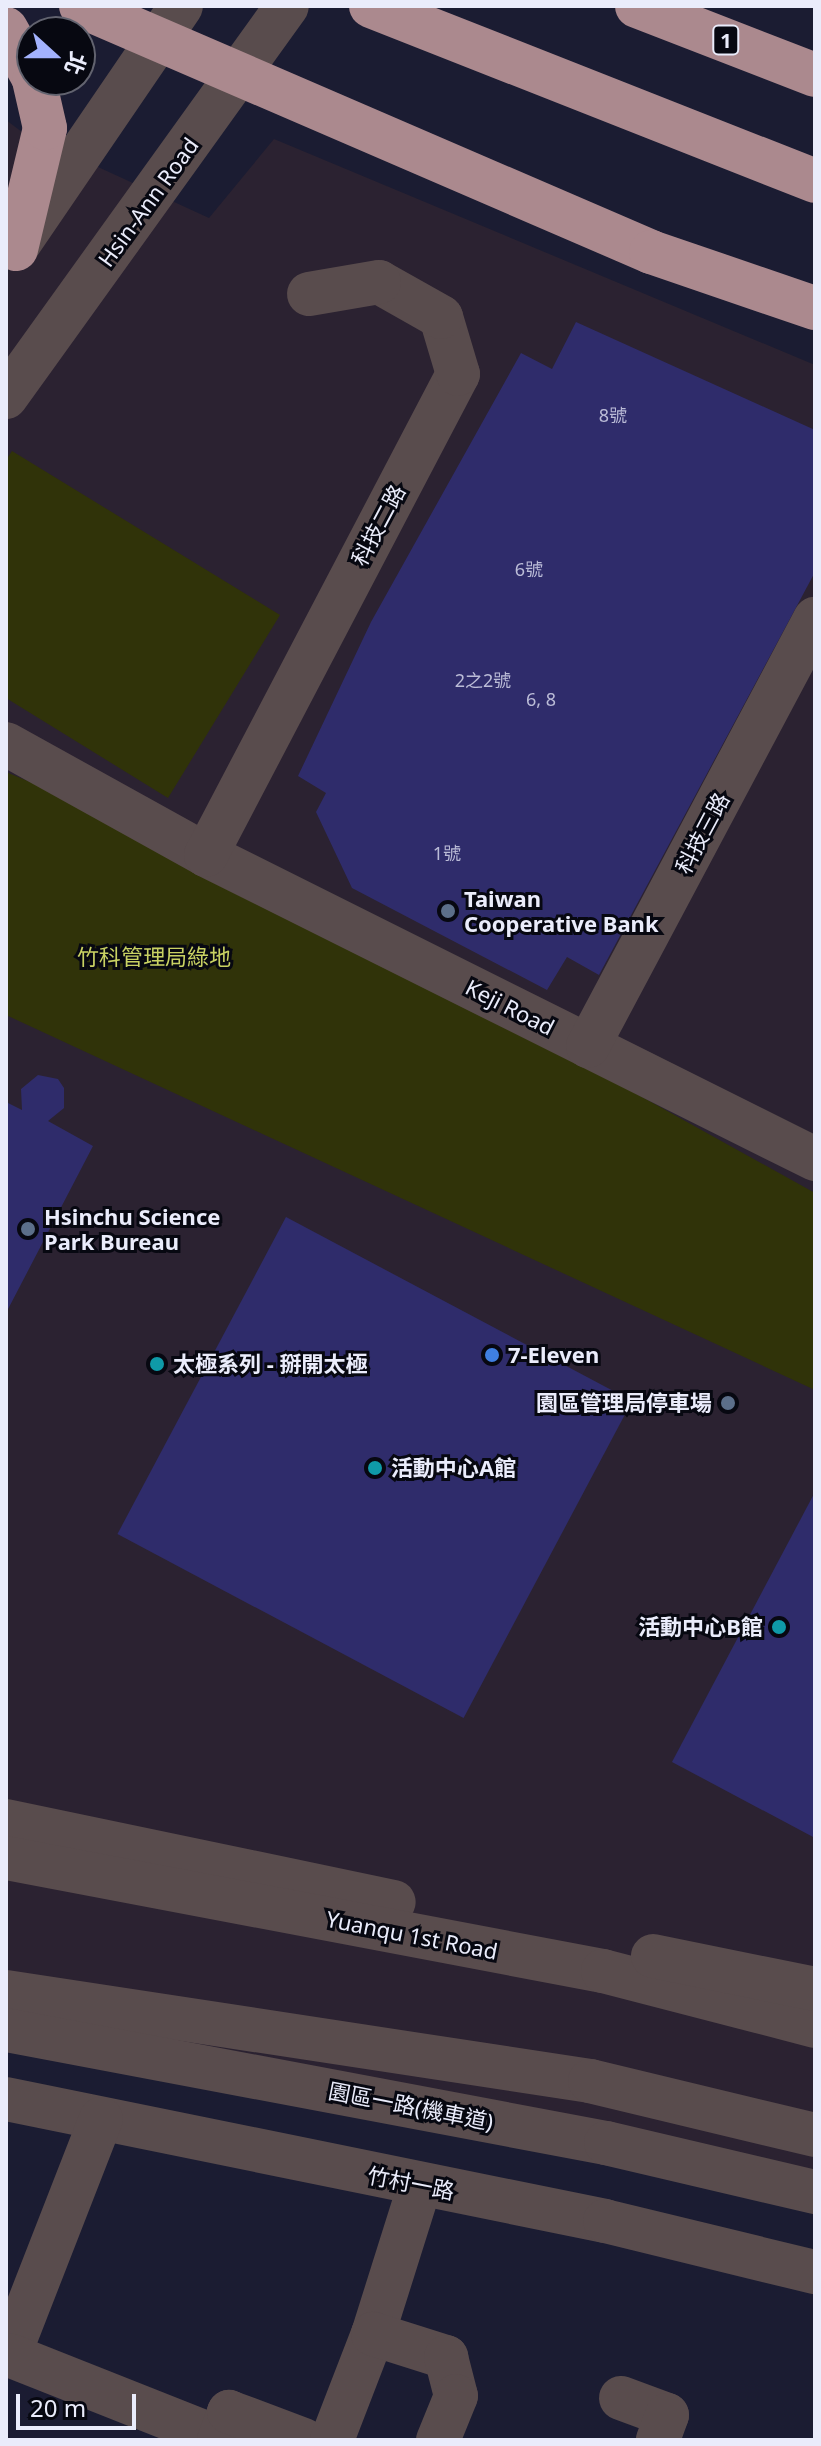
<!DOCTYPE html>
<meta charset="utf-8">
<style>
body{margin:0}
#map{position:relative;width:821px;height:2446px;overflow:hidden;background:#1b1c32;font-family:"Noto Sans","Noto Sans TC",sans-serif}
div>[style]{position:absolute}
.industrial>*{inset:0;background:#2b2231}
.green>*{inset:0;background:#303309}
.building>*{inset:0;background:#2f2c6b;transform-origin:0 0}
.minor>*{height:44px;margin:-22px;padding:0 22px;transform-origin:22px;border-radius:22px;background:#594c4d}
.highway>*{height:44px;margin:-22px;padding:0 22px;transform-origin:22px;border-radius:22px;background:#ab898e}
.dots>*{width:22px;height:22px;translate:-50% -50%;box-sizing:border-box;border:4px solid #070811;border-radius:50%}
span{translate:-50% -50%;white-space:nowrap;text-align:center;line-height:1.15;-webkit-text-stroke:6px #070811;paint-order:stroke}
.number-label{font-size:18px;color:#bbbcd7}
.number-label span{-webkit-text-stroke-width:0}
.shield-label span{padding:2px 6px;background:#070811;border:2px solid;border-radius:6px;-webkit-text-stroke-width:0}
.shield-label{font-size:20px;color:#eaecfb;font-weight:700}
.street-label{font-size:22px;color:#eaecfb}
.poi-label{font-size:22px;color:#eaecfb;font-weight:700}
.left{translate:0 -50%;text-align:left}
.right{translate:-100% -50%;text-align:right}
.park-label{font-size:22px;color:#c9d263}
.frame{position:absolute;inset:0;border:8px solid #eaecfb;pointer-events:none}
.north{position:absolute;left:16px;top:16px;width:80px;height:80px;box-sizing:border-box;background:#070811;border:2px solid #62636f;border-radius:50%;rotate:111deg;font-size:22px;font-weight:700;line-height:32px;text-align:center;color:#eaecfb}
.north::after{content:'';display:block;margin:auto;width:28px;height:36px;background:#a3b2fd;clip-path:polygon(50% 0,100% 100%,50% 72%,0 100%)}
.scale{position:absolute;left:16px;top:2394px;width:120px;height:36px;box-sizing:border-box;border:4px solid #eaecfb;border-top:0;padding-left:10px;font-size:24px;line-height:28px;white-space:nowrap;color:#eaecfb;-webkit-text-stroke:6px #070811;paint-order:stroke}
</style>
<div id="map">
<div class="industrial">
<div style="clip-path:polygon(6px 120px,22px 132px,209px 218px,274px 139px,815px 365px,815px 2208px,6px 2031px)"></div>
</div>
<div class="green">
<div style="clip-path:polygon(12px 451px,280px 615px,168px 798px,6px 698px,6px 460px)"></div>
<div style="clip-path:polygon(6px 772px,206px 855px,815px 1193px,815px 1390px,6px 1015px)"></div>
</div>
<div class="building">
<div style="clip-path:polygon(576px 322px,815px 430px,815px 572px,599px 975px,567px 957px,547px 990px,352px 888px,316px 812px,326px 793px,298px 776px,371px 622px,521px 353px,552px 369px)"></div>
<div style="clip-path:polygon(38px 1075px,58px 1079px,64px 1088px,64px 1108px,48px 1121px,93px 1146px,6px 1313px,6px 1102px,22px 1110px,21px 1089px)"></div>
<div style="left:286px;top:1217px;width:392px;height:359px;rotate:28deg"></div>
<div style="clip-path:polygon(815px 1492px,815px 1838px,672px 1762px)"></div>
</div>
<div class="minor">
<div style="left:18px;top:245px;width:289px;rotate:-55.7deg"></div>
<div style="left:6px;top:397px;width:481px;rotate:-54.3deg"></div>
<div style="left:6px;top:744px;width:229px;rotate:29deg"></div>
<div style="left:206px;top:855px;width:681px;rotate:26.53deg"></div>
<div style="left:206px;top:855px;width:543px;rotate:-62.35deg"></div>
<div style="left:458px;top:374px;width:59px;rotate:-106.6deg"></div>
<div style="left:441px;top:317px;width:71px;rotate:-150.6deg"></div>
<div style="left:379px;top:282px;width:71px;rotate:170.3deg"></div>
<div style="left:588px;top:1046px;width:484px;rotate:-62deg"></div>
<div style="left:6px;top:1821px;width:396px;rotate:11.8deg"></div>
<div style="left:6px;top:1858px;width:608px;rotate:10.72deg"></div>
<div style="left:603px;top:1971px;width:219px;rotate:14.5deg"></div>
<div style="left:653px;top:1956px;width:165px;rotate:11.5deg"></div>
<div style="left:6px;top:1992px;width:591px;rotate:8.67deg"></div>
<div style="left:590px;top:2081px;width:231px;rotate:13.5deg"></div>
<div style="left:6px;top:2030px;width:611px;rotate:10.67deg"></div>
<div style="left:606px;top:2143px;width:215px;rotate:13.2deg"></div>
<div style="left:6px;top:2099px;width:611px;rotate:11.51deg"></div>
<div style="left:605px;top:2221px;width:216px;rotate:13.7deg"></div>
<div style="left:101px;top:2119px;width:253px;rotate:111.3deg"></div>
<div style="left:9px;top:2355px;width:226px;rotate:21.6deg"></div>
<div style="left:373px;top:2334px;width:156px;rotate:-72.5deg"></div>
<div style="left:621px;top:2398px;width:49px;rotate:20.3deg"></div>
<div style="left:667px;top:2415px;width:27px;rotate:110deg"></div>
<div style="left:219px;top:2440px;width:30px;rotate:-70deg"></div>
<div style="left:229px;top:2412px;width:80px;rotate:20.5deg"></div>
<div style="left:332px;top:2440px;width:114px;rotate:-68.9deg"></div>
<div style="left:373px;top:2334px;width:77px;rotate:17.5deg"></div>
<div style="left:446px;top:2357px;width:40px;rotate:75.6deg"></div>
<div style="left:456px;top:2396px;width:48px;rotate:112.2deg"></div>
</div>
<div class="highway">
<div style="left:81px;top:6px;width:621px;rotate:23.34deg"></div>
<div style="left:651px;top:252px;width:173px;rotate:18.9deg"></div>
<div style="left:371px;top:6px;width:477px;rotate:21.5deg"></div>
<div style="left:637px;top:6px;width:191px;rotate:21.2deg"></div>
<div style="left:6px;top:29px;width:53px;rotate:60.5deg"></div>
<div style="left:16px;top:249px;width:124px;rotate:-76.5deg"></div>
<div style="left:45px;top:128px;width:49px;rotate:-102.9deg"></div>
</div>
<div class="dots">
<div style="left:448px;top:911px;background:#5c6f8a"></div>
<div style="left:28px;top:1229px;background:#5c6f8a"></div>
<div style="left:492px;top:1355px;background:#3f7fe0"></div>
<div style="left:157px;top:1364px;background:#0f9aa8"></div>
<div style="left:728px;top:1403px;background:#5c6f8a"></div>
<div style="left:375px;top:1468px;background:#0f9aa8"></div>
<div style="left:779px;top:1627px;background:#0f9aa8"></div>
</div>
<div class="number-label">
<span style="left:613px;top:415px">8號</span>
<span style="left:529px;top:569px">6號</span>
<span style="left:483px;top:680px">2之2號</span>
<span style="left:541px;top:699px">6, 8</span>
<span style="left:447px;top:853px">1號</span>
</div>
<div class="shield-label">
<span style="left:726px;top:40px">1</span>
</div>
<div class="street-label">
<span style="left:148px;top:202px;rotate:-54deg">Hsin-Ann Road</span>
<span style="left:378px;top:525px;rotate:-62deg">科技二路</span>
<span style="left:702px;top:833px;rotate:-62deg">科技三路</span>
<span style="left:510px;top:1007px;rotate:27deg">Keji Road</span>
<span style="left:412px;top:1935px;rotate:11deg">Yuanqu 1st Road</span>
<span style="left:411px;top:2106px;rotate:11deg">園區一路(機車道)</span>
<span style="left:411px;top:2183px;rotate:11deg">竹村一路</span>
</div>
<div class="poi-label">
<span class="left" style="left:464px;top:911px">Taiwan<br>Cooperative Bank</span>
<span class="left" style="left:44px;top:1229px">Hsinchu Science<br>Park Bureau</span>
<span class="left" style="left:508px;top:1355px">7-Eleven</span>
<span class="left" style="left:173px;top:1364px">太極系列 - 掰開太極</span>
<span class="right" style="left:712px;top:1403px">園區管理局停車場</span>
<span class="left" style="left:391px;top:1468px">活動中心A館</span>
<span class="right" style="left:763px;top:1627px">活動中心B館</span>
</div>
<div class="park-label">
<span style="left:154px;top:957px">竹科管理局綠地</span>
</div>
<div class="frame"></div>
<div class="north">北</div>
<div class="scale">20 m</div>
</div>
